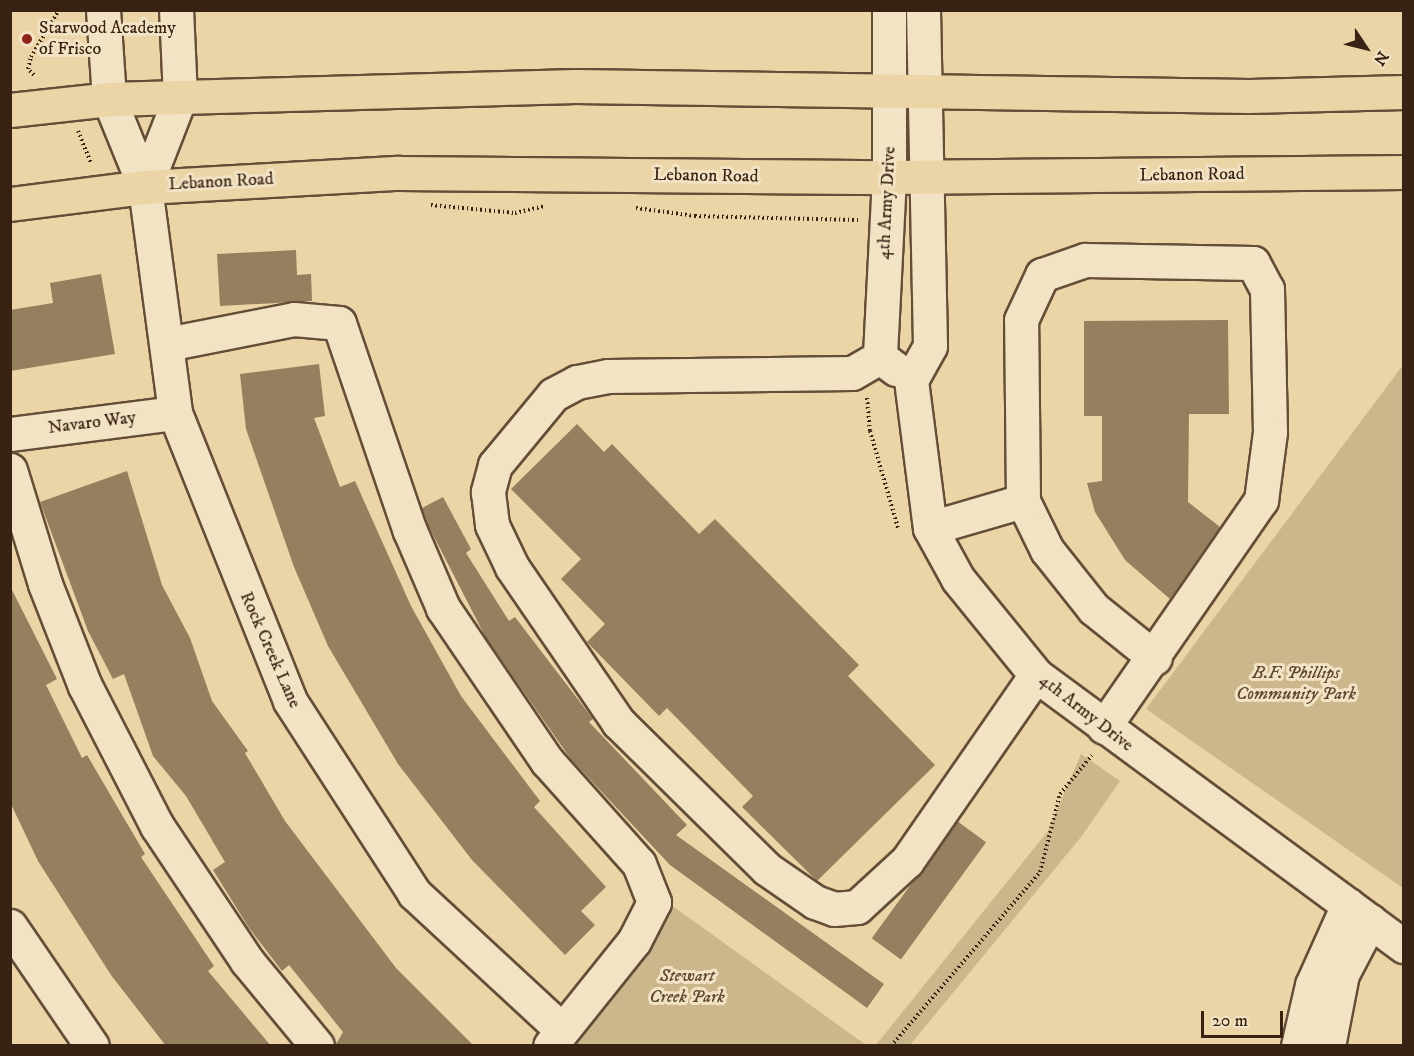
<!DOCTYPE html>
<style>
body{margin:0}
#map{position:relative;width:1414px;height:1056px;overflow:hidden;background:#ebd4a5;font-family:"IM FELL DW Pica",serif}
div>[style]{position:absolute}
.green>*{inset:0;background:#ccb68c}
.building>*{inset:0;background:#957f5f;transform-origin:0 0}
.path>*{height:4px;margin-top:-2px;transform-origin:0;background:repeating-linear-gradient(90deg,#372213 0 1.5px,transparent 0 4.5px)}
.roads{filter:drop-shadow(2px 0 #644e38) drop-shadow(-2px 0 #644e38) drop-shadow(0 2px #644e38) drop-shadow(0 -2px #644e38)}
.minor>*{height:33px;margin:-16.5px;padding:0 16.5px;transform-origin:16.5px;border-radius:16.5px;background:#f2e3c4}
.major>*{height:33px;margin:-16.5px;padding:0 16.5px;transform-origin:16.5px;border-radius:16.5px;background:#ebd4a5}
.dots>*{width:16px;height:16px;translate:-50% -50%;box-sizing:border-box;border:3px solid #f2e3c4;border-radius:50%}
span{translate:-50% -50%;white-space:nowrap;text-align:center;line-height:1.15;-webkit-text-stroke:6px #f2e3c4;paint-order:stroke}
.poi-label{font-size:18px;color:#372213}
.left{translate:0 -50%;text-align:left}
.street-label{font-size:18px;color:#372213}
.park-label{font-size:18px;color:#5c4731;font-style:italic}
.frame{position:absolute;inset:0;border:12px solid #372213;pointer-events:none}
.north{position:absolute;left:1336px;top:18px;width:60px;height:60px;-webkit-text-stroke:4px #f2e3c4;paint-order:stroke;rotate:125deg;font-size:16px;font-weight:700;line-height:24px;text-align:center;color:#372213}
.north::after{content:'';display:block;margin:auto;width:21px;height:27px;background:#372213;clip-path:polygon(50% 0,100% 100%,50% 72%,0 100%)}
.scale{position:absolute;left:1201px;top:1011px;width:82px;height:27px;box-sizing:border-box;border:3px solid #372213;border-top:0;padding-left:8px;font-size:18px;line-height:21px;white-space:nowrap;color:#372213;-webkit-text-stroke:4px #f2e3c4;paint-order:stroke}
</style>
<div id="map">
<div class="green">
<div style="clip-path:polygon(1403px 365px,1403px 888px,1146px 709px)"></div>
<div style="clip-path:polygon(1081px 754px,1120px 781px,1081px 837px,910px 1045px,876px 1045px,1048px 831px)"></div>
<div style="clip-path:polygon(674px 907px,866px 1045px,576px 1046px)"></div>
</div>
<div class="building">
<div style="clip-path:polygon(296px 250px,297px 275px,311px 274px,312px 301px,220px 306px,217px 254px)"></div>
<div style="clip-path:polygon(101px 274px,115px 354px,10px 371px,10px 310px,53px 303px,50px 283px)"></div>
<div style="clip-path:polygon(1228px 320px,1229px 414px,1189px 414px,1188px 502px,1220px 527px,1170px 599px,1125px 560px,1095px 512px,1087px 483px,1102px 481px,1102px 416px,1084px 416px,1084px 321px)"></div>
<div style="clip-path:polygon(319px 364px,325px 416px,314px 418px,340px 487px,355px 481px,411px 606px,461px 696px,540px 801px,534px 807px,606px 887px,581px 911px,595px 925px,565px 955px,472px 860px,398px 764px,328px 646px,294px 567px,246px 429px,240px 374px)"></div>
<div style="clip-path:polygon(577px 424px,604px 452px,612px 444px,699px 534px,715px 519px,859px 665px,848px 676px,935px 765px,817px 881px,742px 807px,753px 796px,667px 708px,659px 716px,587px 642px,605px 624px,561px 579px,581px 559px,511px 489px)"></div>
<div style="clip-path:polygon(127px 471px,162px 585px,190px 638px,212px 701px,248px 751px,245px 753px,285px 821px,396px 968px,474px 1046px,335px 1046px,343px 1032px,289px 965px,282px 971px,249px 928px,213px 870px,225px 862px,186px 796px,153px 756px,124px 674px,113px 679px,88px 631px,40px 502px)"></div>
<div style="clip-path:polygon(443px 497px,471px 549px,466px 553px,509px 621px,515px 617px,593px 719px,589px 722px,687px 825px,676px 835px,884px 984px,867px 1008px,670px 865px,570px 758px,486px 638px,429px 527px,422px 508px)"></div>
<div style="clip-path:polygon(10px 586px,57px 679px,46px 685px,82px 758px,87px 755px,145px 854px,141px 857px,214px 966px,208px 971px,271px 1046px,166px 1046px,111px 975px,38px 861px,10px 802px)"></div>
<div style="left:957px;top:821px;width:36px;height:145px;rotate:36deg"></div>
</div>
<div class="path">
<div style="left:34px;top:75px;width:8px;rotate:-135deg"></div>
<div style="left:28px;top:69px;width:12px;rotate:-76deg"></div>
<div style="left:31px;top:57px;width:55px;rotate:-59.2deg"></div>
<div style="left:78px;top:131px;width:35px;rotate:68deg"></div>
<div style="left:431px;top:205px;width:84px;rotate:5.4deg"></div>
<div style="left:515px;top:213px;width:31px;rotate:-13deg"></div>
<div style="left:636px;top:208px;width:60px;rotate:7.7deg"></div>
<div style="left:695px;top:216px;width:163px;rotate:1.4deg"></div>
<div style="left:867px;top:398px;width:33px;rotate:85deg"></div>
<div style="left:870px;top:431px;width:101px;rotate:73.9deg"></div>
<div style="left:891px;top:1046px;width:229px;rotate:-49.4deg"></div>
<div style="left:1040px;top:872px;width:81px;rotate:-75.6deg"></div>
<div style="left:1060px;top:794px;width:50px;rotate:-50.6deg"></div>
</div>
<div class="roads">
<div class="minor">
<div style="left:103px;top:10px;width:89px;rotate:86.1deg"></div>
<div style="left:109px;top:99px;width:95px;rotate:67.8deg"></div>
<div style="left:145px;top:187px;width:228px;rotate:82.4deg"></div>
<div style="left:175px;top:413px;width:310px;rotate:68.2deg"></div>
<div style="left:290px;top:701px;width:229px;rotate:57.1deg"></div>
<div style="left:414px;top:893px;width:200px;rotate:42.8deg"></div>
<div style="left:889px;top:10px;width:167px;rotate:90deg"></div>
<div style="left:889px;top:177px;width:180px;rotate:92.9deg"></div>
<div style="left:880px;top:357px;width:20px;rotate:37deg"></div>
<div style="left:923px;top:10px;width:336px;rotate:88.8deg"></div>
<div style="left:930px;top:346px;width:39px;rotate:119deg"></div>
<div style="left:911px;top:380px;width:149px;rotate:82.7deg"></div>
<div style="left:930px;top:528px;width:58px;rotate:61.2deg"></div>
<div style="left:958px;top:579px;width:124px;rotate:50.9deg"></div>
<div style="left:1036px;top:675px;width:457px;rotate:36.4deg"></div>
<div style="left:145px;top:187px;width:97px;rotate:-68.7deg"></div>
<div style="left:180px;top:97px;width:87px;rotate:-92.6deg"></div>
<div style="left:167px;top:344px;width:129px;rotate:-11.1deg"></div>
<div style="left:294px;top:319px;width:45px;rotate:5.1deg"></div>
<div style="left:339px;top:323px;width:220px;rotate:71.2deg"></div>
<div style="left:410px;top:531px;width:84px;rotate:66.8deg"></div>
<div style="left:443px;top:608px;width:185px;rotate:55.8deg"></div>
<div style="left:547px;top:761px;width:138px;rotate:48.2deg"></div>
<div style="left:639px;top:864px;width:41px;rotate:68.5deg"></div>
<div style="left:654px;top:902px;width:44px;rotate:117.1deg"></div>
<div style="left:634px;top:941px;width:134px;rotate:128.7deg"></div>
<div style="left:880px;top:357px;width:32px;rotate:150deg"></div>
<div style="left:852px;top:373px;width:244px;rotate:179.3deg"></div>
<div style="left:608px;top:376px;width:32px;rotate:169deg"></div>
<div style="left:577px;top:382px;width:27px;rotate:152deg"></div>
<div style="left:553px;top:395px;width:91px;rotate:129.6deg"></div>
<div style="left:495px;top:465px;width:28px;rotate:105deg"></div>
<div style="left:488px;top:492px;width:33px;rotate:83deg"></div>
<div style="left:492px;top:525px;width:47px;rotate:64.5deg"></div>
<div style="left:512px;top:567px;width:188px;rotate:55.6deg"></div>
<div style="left:618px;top:722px;width:209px;rotate:44.6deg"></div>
<div style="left:767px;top:869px;width:58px;rotate:34.5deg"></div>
<div style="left:815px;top:902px;width:20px;rotate:20deg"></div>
<div style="left:834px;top:909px;width:23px;rotate:-5deg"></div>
<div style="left:857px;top:907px;width:68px;rotate:-42.6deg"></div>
<div style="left:907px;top:861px;width:226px;rotate:-55.3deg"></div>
<div style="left:10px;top:434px;width:166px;rotate:-7.3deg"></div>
<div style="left:10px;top:470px;width:119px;rotate:72.9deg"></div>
<div style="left:45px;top:584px;width:110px;rotate:68.6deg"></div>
<div style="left:85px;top:686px;width:157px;rotate:62.8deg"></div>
<div style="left:157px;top:826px;width:162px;rotate:56.3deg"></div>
<div style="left:247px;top:961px;width:110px;rotate:50.5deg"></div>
<div style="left:1023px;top:501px;width:55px;rotate:63.9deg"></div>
<div style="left:1047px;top:550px;width:75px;rotate:51.5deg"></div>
<div style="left:1094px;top:609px;width:78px;rotate:38.8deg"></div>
<div style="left:930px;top:528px;width:97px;rotate:-16.2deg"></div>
<div style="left:1023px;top:501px;width:181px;rotate:-90.6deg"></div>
<div style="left:1021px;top:320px;width:50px;rotate:-65deg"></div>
<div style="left:1042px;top:275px;width:46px;rotate:-19.2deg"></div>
<div style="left:1085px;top:260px;width:168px;rotate:1deg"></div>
<div style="left:1253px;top:263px;width:30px;rotate:62deg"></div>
<div style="left:1267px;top:289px;width:143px;rotate:88.8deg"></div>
<div style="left:1270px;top:432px;width:69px;rotate:97.5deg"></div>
<div style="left:1261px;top:500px;width:276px;rotate:124.7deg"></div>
<div style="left:10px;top:926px;width:145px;rotate:55.7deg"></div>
<div style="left:1298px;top:1046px;width:63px;rotate:-77.1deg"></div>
<div style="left:1312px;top:985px;width:88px;rotate:-65.8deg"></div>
<div style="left:1328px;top:1046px;width:73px;rotate:-79deg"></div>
<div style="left:1342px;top:974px;width:60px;rotate:-62.2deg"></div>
</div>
<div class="major">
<div style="left:10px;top:110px;width:100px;rotate:-6.3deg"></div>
<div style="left:109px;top:99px;width:467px;rotate:-1.6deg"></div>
<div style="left:576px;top:86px;width:673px;rotate:0.85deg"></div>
<div style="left:1249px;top:96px;width:155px;rotate:-1.5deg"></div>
<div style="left:10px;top:204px;width:136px;rotate:-7.2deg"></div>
<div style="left:145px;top:187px;width:254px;rotate:-3.2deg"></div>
<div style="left:399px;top:173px;width:490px;rotate:0.5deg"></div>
<div style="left:889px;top:177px;width:515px;rotate:-0.56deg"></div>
</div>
</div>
<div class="dots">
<div style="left:27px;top:39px;background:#8f2418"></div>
</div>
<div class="poi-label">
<span class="left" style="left:39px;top:39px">Starwood Academy<br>of Frisco</span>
</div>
<div class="street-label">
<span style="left:1192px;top:175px;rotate:-1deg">Lebanon Road</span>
<span style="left:706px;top:176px;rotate:1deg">Lebanon Road</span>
<span style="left:221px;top:182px;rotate:-3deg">Lebanon Road</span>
<span style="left:887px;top:203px;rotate:-87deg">4th Army Drive</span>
<span style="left:92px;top:423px;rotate:-7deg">Navaro Way</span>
<span style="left:270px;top:650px;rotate:66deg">Rock Creek Lane</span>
<span style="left:1086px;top:713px;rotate:38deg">4th Army Drive</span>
</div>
<div class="park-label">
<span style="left:1296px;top:684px">B.F. Phillips<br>Community Park</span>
<span style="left:687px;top:987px">Stewart<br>Creek Park</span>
</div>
<div class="frame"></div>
<div class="north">N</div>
<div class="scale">20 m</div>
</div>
